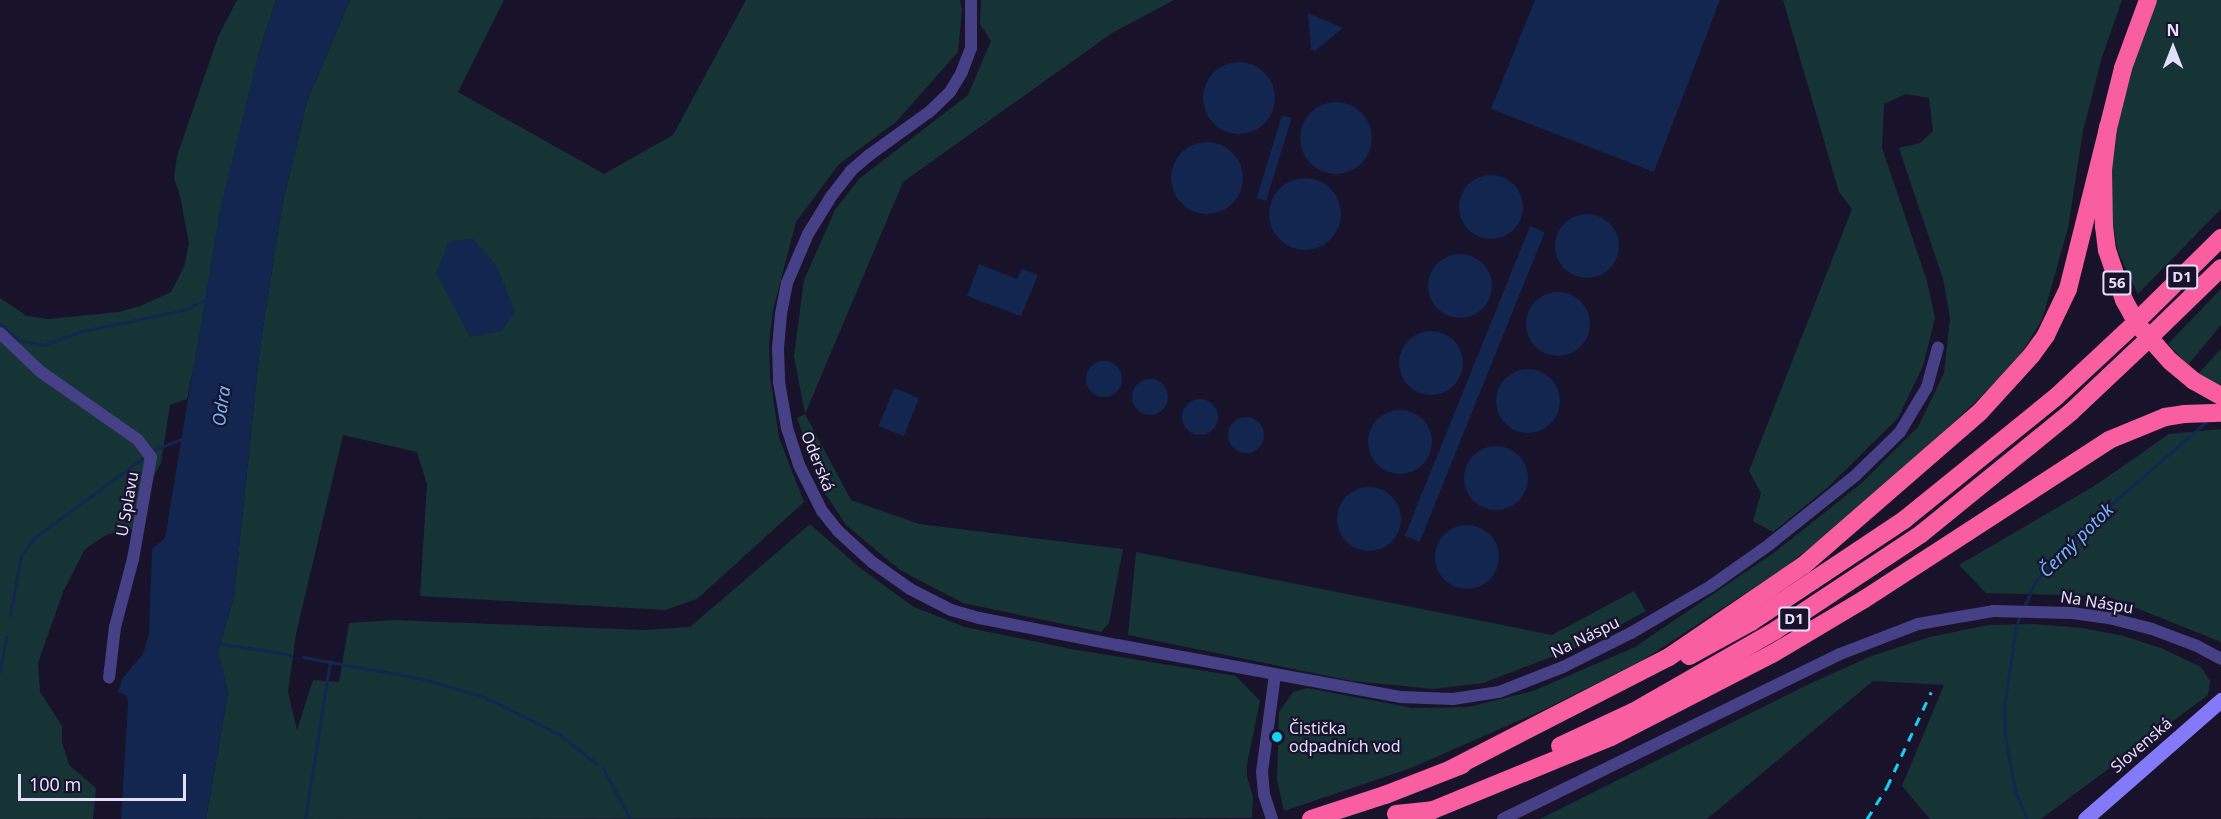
<!DOCTYPE html>
<meta charset="utf-8">
<style>
body{margin:0}
#map{position:relative;width:2221px;height:819px;overflow:hidden;background:#18122b;font-family:"Noto Sans",sans-serif}
div>[style]{position:absolute}
.green>*{inset:0;background:#163435}
.water>*{inset:0;background:#12264f;transform-origin:0 0}
.round{border-radius:50%}
.stream>*{height:3px;margin:-1.5px;padding:0 1.5px;transform-origin:1.5px;border-radius:1.5px;background:#12264f}
.street>*{height:12px;margin:-6px;padding:0 6px;transform-origin:6px;border-radius:6px;background:#464087}
.secondary>*{height:15px;margin:-7.5px;padding:0 7.5px;transform-origin:7.5px;border-radius:7.5px;background:#8379f9}
.highway>*{height:18px;margin:-9px;padding:0 9px;transform-origin:9px;border-radius:9px;background:#f85ea0}
.rail>*{height:3px;margin-top:-1.5px;transform-origin:0;background:repeating-linear-gradient(90deg,#13d3f4 0 9px,transparent 0 17px)}
.highway-bridge>*{height:18px;margin:-9px;padding:0 9px;transform-origin:9px;border-radius:9px;background:#f85ea0}
.dots>*{width:16px;height:16px;translate:-50% -50%;box-sizing:border-box;border:3px solid #18122b;border-radius:50%}
span{translate:-50% -50%;white-space:nowrap;text-align:center;line-height:1.15;-webkit-text-stroke:4.5px #18122b;paint-order:stroke}
.shield-label span{padding:2px 4px;background:#18122b;border:2px solid;border-radius:4px;-webkit-text-stroke-width:0}
.shield-label{font-size:15px;color:#e3defe;font-weight:700}
.street-label{font-size:16px;color:#e3defe}
.poi-label{font-size:16px;color:#e3defe}
.left{translate:0 -50%;text-align:left}
.water-label{font-size:18px;color:#71b3f9;font-style:italic}
.north{position:absolute;left:2143px;top:18px;width:60px;height:60px;-webkit-text-stroke:4px #18122b;paint-order:stroke;rotate:0deg;font-size:16px;font-weight:700;line-height:24px;text-align:center;color:#e3defe}
.north::after{content:'';display:block;margin:auto;width:21px;height:27px;background:#e3defe;clip-path:polygon(50% 0,100% 100%,50% 72%,0 100%)}
.scale{position:absolute;left:18px;top:774px;width:168px;height:27px;box-sizing:border-box;border:3px solid #e3defe;border-top:0;padding-left:8px;font-size:18px;line-height:21px;white-space:nowrap;color:#e3defe;-webkit-text-stroke:4px #18122b;paint-order:stroke}
</style>
<div id="map">
<div class="green">
<div style="clip-path:polygon(237px 0,276px 0,258px 55px,187px 399px,170px 405px,161px 463px,140px 500px,132px 529px,106px 535px,85px 549px,63px 592px,38px 663px,40px 692px,62px 726px,62px 742px,69px 765px,96px 788px,93px 819px,0 819px,0 298px,27px 316px,48px 319px,118px 312px,140px 306px,171px 292px,184px 267px,189px 243px,180px 196px,174px 178px,177px 156px,218px 37px)"></div>
<div style="clip-path:polygon(350px 0,504px 0,458px 92px,604px 174px,673px 135px,746px 0,960px 0,962px 10px,958px 52px,896px 122px,839px 164px,796px 222px,773px 310px,769px 343px,770px 377px,779px 438px,804px 502px,697px 599px,665px 610px,420px 596px,427px 484px,417px 452px,343px 435px,296px 634px,288px 692px,297px 730px,313px 680px,339px 682px,349px 623px,393px 620px,643px 630px,690px 627px,810px 524px,860px 568px,914px 607px,965px 627px,1071px 649px,1236px 676px,1260px 701px,1247px 764px,1247px 776px,1253px 797px,1252px 818px,206px 819px,228px 693px,218px 652px,234px 596px,260px 347px,282px 206px,307px 101px)"></div>
<div style="clip-path:polygon(981px 0,1174px 0,1112px 33px,903px 182px,805px 414px,851px 500px,919px 524px,1123px 549px,1109px 623px,1101px 632px,963px 603px,900px 570px,846px 525px,821px 487px,797px 418px,805px 414px,794px 356px,804px 280px,835px 210px,859px 179px,968px 95px,991px 41px,980px 24px)"></div>
<div style="clip-path:polygon(1783px 0,2122px 0,2102px 57px,2083px 131px,2068px 228px,2042px 320px,2013px 366px,1873px 499px,1781px 570px,1643px 660px,1541px 711px,1411px 768px,1284px 811px,1277px 780px,1279px 712px,1293px 692px,1307px 688px,1413px 708px,1469px 707px,1533px 691px,1635px 647px,1775px 552px,1863px 482px,1918px 427px,1944px 373px,1950px 318px,1943px 279px,1899px 148px,1920px 143px,1933px 131px,1929px 98px,1906px 94px,1884px 104px,1882px 148px,1927px 281px,1935px 318px,1923px 366px,1898px 418px,1827px 488px,1773px 532px,1753px 521px,1761px 493px,1749px 471px,1852px 209px,1839px 192px)"></div>
<div style="clip-path:polygon(2157px 0,2221px 0,2221px 209px,2138px 294px,2118px 252px,2111px 213px,2111px 154px,2124px 89px,2150px 12px)"></div>
<div style="clip-path:polygon(2221px 289px,2221px 325px,2188px 365px,2168px 344px)"></div>
<div style="clip-path:polygon(2221px 349px,2221px 385px,2197px 375px)"></div>
<div style="clip-path:polygon(2221px 429px,2221px 642px,2106px 596px,1986px 593px,1959px 565px,2096px 485px,2169px 434px)"></div>
<div style="clip-path:polygon(1136px 552px,1552px 635px,1634px 591px,1646px 611px,1588px 643px,1483px 683px,1434px 689px,1352px 681px,1128px 635px)"></div>
<div style="clip-path:polygon(2034px 624px,2082px 628px,2124px 636px,2161px 648px,2201px 667px,2210px 681px,2208px 695px,2041px 819px,1930px 819px,1902px 786px,1944px 685px,1873px 681px,1707px 819px,1540px 819px,1809px 684px,1874px 655px,1930px 637px,1988px 625px)"></div>
</div>
<div class="water">
<div style="clip-path:polygon(276px 0,350px 0,307px 101px,282px 206px,260px 347px,234px 596px,218px 652px,228px 693px,206px 819px,121px 819px,128px 704px,127px 696px,118px 692px,122px 679px,143px 654px,149px 634px,152px 549px,165px 538px,219px 214px,258px 55px)"></div>
<div style="clip-path:polygon(1535px 0,1720px 0,1654px 172px,1491px 109px)"></div>
<div style="clip-path:polygon(1308px 13px,1343px 28px,1315px 51px,1311px 49px)"></div>
<div class="round" style="left:1203px;top:62px;width:72px;height:72px"></div>
<div class="round" style="left:1300px;top:102px;width:72px;height:72px"></div>
<div style="left:1282px;top:115px;width:10px;height:87px;rotate:17deg"></div>
<div class="round" style="left:1171px;top:142px;width:72px;height:72px"></div>
<div class="round" style="left:1459px;top:175px;width:64px;height:64px"></div>
<div class="round" style="left:1269px;top:178px;width:72px;height:72px"></div>
<div class="round" style="left:1555px;top:214px;width:64px;height:64px"></div>
<div style="left:1530px;top:226px;width:16px;height:334px;rotate:22deg"></div>
<div style="clip-path:polygon(473px 239px,497px 266px,515px 312px,502px 331px,470px 337px,436px 273px,449px 241px)"></div>
<div class="round" style="left:1428px;top:254px;width:64px;height:64px"></div>
<div style="clip-path:polygon(979px 264px,1017px 279px,1022px 269px,1038px 275px,1021px 316px,967px 296px)"></div>
<div class="round" style="left:1526px;top:292px;width:64px;height:64px"></div>
<div class="round" style="left:1399px;top:331px;width:64px;height:64px"></div>
<div class="round" style="left:1086px;top:361px;width:36px;height:36px"></div>
<div class="round" style="left:1496px;top:369px;width:64px;height:64px"></div>
<div class="round" style="left:1132px;top:379px;width:36px;height:36px"></div>
<div style="left:894px;top:388px;width:27px;height:41px;rotate:22deg"></div>
<div class="round" style="left:1182px;top:399px;width:36px;height:36px"></div>
<div class="round" style="left:1368px;top:410px;width:64px;height:64px"></div>
<div class="round" style="left:1228px;top:417px;width:36px;height:36px"></div>
<div class="round" style="left:1464px;top:446px;width:64px;height:64px"></div>
<div class="round" style="left:1337px;top:487px;width:64px;height:64px"></div>
<div class="round" style="left:1435px;top:525px;width:64px;height:64px"></div>
</div>
<div class="stream">
<div style="left:0;top:324px;width:25px;rotate:40deg"></div>
<div style="left:19px;top:340px;width:25px;rotate:11deg"></div>
<div style="left:44px;top:345px;width:40px;rotate:-20.2deg"></div>
<div style="left:82px;top:331px;width:104px;rotate:-11.6deg"></div>
<div style="left:184px;top:310px;width:25px;rotate:-26deg"></div>
<div style="left:154px;top:450px;width:31px;rotate:-22deg"></div>
<div style="left:2024px;top:607px;width:27px;rotate:-66deg"></div>
<div style="left:2035px;top:582px;width:91px;rotate:-46.3deg"></div>
<div style="left:2098px;top:516px;width:145px;rotate:-41.1deg"></div>
<div style="left:10px;top:615px;width:60px;rotate:-79.4deg"></div>
<div style="left:21px;top:556px;width:22px;rotate:-54deg"></div>
<div style="left:34px;top:538px;width:137px;rotate:-36.4deg"></div>
<div style="left:2020px;top:616px;width:10px;rotate:114deg"></div>
<div style="left:2016px;top:625px;width:84px;rotate:98.2deg"></div>
<div style="left:2004px;top:708px;width:27px;rotate:88deg"></div>
<div style="left:2005px;top:735px;width:57px;rotate:79.9deg"></div>
<div style="left:2015px;top:791px;width:30px;rotate:67deg"></div>
<div style="left:216px;top:643px;width:76px;rotate:9.1deg"></div>
<div style="left:303px;top:657px;width:122px;rotate:10.4deg"></div>
<div style="left:423px;top:679px;width:65px;rotate:16.2deg"></div>
<div style="left:485px;top:697px;width:83px;rotate:26.6deg"></div>
<div style="left:559px;top:734px;width:48px;rotate:38.3deg"></div>
<div style="left:0;top:671px;width:35px;rotate:-80deg"></div>
<div style="left:603px;top:768px;width:58px;rotate:62.1deg"></div>
<div style="left:305px;top:819px;width:160px;rotate:-81deg"></div>
</div>
<div class="street">
<div style="left:971px;top:0;width:48px;rotate:90deg"></div>
<div style="left:971px;top:48px;width:26px;rotate:111deg"></div>
<div style="left:962px;top:72px;width:23px;rotate:121deg"></div>
<div style="left:950px;top:92px;width:29px;rotate:136deg"></div>
<div style="left:929px;top:112px;width:75px;rotate:144.2deg"></div>
<div style="left:868px;top:156px;width:23px;rotate:139deg"></div>
<div style="left:851px;top:171px;width:31px;rotate:128deg"></div>
<div style="left:832px;top:195px;width:46px;rotate:121.6deg"></div>
<div style="left:808px;top:234px;width:53px;rotate:113.2deg"></div>
<div style="left:787px;top:283px;width:32px;rotate:101deg"></div>
<div style="left:781px;top:314px;width:34px;rotate:95deg"></div>
<div style="left:778px;top:348px;width:34px;rotate:88deg"></div>
<div style="left:779px;top:382px;width:47px;rotate:80.1deg"></div>
<div style="left:787px;top:428px;width:39px;rotate:72deg"></div>
<div style="left:799px;top:465px;width:51px;rotate:63.4deg"></div>
<div style="left:822px;top:511px;width:26px;rotate:51deg"></div>
<div style="left:838px;top:531px;width:46px;rotate:42.4deg"></div>
<div style="left:872px;top:562px;width:47px;rotate:35.4deg"></div>
<div style="left:910px;top:589px;width:46px;rotate:27.1deg"></div>
<div style="left:951px;top:610px;width:29px;rotate:16deg"></div>
<div style="left:979px;top:618px;width:141px;rotate:11.1deg"></div>
<div style="left:1117px;top:645px;width:289px;rotate:10.4deg"></div>
<div style="left:1401px;top:697px;width:52px;rotate:2.2deg"></div>
<div style="left:1453px;top:699px;width:47px;rotate:-8.7deg"></div>
<div style="left:1499px;top:692px;width:69px;rotate:-21.3deg"></div>
<div style="left:1563px;top:667px;width:76px;rotate:-26.6deg"></div>
<div style="left:1631px;top:633px;width:93px;rotate:-30.4deg"></div>
<div style="left:1711px;top:586px;width:72px;rotate:-35.4deg"></div>
<div style="left:1770px;top:544px;width:110px;rotate:-38.7deg"></div>
<div style="left:1856px;top:475px;width:62px;rotate:-44.3deg"></div>
<div style="left:1900px;top:432px;width:52px;rotate:-59deg"></div>
<div style="left:1927px;top:387px;width:41px;rotate:-74.6deg"></div>
<div style="left:0;top:333px;width:57px;rotate:43.6deg"></div>
<div style="left:41px;top:372px;width:118px;rotate:35deg"></div>
<div style="left:138px;top:440px;width:21px;rotate:53deg"></div>
<div style="left:151px;top:457px;width:104px;rotate:100deg"></div>
<div style="left:133px;top:559px;width:70px;rotate:104.8deg"></div>
<div style="left:115px;top:627px;width:51px;rotate:96.7deg"></div>
<div style="left:1272px;top:819px;width:26px;rotate:-108deg"></div>
<div style="left:1264px;top:794px;width:22px;rotate:-95deg"></div>
<div style="left:1262px;top:772px;width:98px;rotate:-82.4deg"></div>
<div style="left:1503px;top:819px;width:375px;rotate:-26.1deg"></div>
<div style="left:1840px;top:654px;width:84px;rotate:-21deg"></div>
<div style="left:1918px;top:624px;width:76px;rotate:-9.8deg"></div>
<div style="left:1993px;top:611px;width:79px;rotate:1.5deg"></div>
<div style="left:2072px;top:613px;width:37px;rotate:8deg"></div>
<div style="left:2109px;top:618px;width:44px;rotate:14.3deg"></div>
<div style="left:2152px;top:629px;width:48px;rotate:20.7deg"></div>
<div style="left:2197px;top:646px;width:27px;rotate:28deg"></div>
</div>
<div class="secondary">
<div style="left:2085px;top:819px;width:181px;rotate:-41.2deg"></div>
</div>
<div class="highway">
<div style="left:2143px;top:315px;width:110px;rotate:-44.6deg"></div>
<div style="left:2155px;top:332px;width:92px;rotate:-44.1deg"></div>
<div style="left:1689px;top:656px;width:71px;rotate:-28.7deg"></div>
<div style="left:1751px;top:622px;width:184px;rotate:-33.7deg"></div>
<div style="left:1904px;top:520px;width:197px;rotate:-39deg"></div>
<div style="left:2057px;top:396px;width:100px;rotate:-43deg"></div>
<div style="left:1560px;top:746px;width:81px;rotate:-25deg"></div>
<div style="left:1633px;top:712px;width:165px;rotate:-29.8deg"></div>
<div style="left:1776px;top:630px;width:174px;rotate:-33.5deg"></div>
<div style="left:1921px;top:534px;width:193px;rotate:-39.1deg"></div>
<div style="left:2071px;top:412px;width:98px;rotate:-43.3deg"></div>
<div style="left:1451px;top:769px;width:245px;rotate:-27.2deg"></div>
<div style="left:1669px;top:657px;width:163px;rotate:-34.3deg"></div>
<div style="left:1804px;top:565px;width:233px;rotate:-41deg"></div>
<div style="left:1980px;top:412px;width:76px;rotate:-47.7deg"></div>
<div style="left:2031px;top:356px;width:26px;rotate:-54deg"></div>
<div style="left:2046px;top:335px;width:51px;rotate:-64.4deg"></div>
<div style="left:2068px;top:289px;width:228px;rotate:-76deg"></div>
<div style="left:2123px;top:68px;width:72px;rotate:-69.8deg"></div>
<div style="left:1396px;top:814px;width:37px;rotate:-6deg"></div>
<div style="left:1433px;top:810px;width:192px;rotate:-22.3deg"></div>
<div style="left:1611px;top:737px;width:181px;rotate:-27.3deg"></div>
<div style="left:1772px;top:654px;width:106px;rotate:-30.7deg"></div>
<div style="left:1863px;top:600px;width:293px;rotate:-33deg"></div>
<div style="left:2109px;top:440px;width:61px;rotate:-22.3deg"></div>
<div style="left:2165px;top:417px;width:19px;rotate:-9deg"></div>
<div style="left:2184px;top:414px;width:37px;rotate:-2deg"></div>
<div style="left:1311px;top:819px;width:78px;rotate:-18deg"></div>
<div style="left:1385px;top:795px;width:83px;rotate:-21.3deg"></div>
</div>
<div class="rail">
<div style="left:1867px;top:819px;width:38px;rotate:-58deg"></div>
<div style="left:1887px;top:787px;width:105px;rotate:-65.1deg"></div>
</div>
<div class="highway-bridge">
<div style="left:2108px;top:127px;width:43px;rotate:96.6deg"></div>
<div style="left:2103px;top:170px;width:56px;rotate:89deg"></div>
<div style="left:2104px;top:226px;width:24px;rotate:83deg"></div>
<div style="left:2107px;top:250px;width:53px;rotate:71.2deg"></div>
<div style="left:2124px;top:300px;width:29px;rotate:61deg"></div>
<div style="left:2138px;top:325px;width:48px;rotate:48.4deg"></div>
<div style="left:2170px;top:361px;width:31px;rotate:40deg"></div>
<div style="left:2194px;top:381px;width:31px;rotate:29deg"></div>
</div>
<div class="dots">
<div style="left:1277px;top:737px;background:#13d3f4"></div>
</div>
<div class="shield-label">
<span style="left:2182px;top:277px">D1</span>
<span style="left:2117px;top:283px">56</span>
<span style="left:1794px;top:619px">D1</span>
</div>
<div class="street-label">
<span style="left:818px;top:461px;rotate:68deg">Oderská</span>
<span style="left:127px;top:504px;rotate:-80deg">U Splavu</span>
<span style="left:2097px;top:602px;rotate:9deg">Na Náspu</span>
<span style="left:1585px;top:637px;rotate:-26deg">Na Náspu</span>
<span style="left:2141px;top:745px;rotate:-41deg">Slovenská</span>
</div>
<div class="poi-label">
<span class="left" style="left:1289px;top:737px">Čistička<br>odpadních vod</span>
</div>
<div class="water-label">
<span style="left:221px;top:406px;rotate:-82deg">Odra</span>
<span style="left:2076px;top:540px;rotate:-45deg">Černý potok</span>
</div>
<div class="north">N</div>
<div class="scale">100 m</div>
</div>
